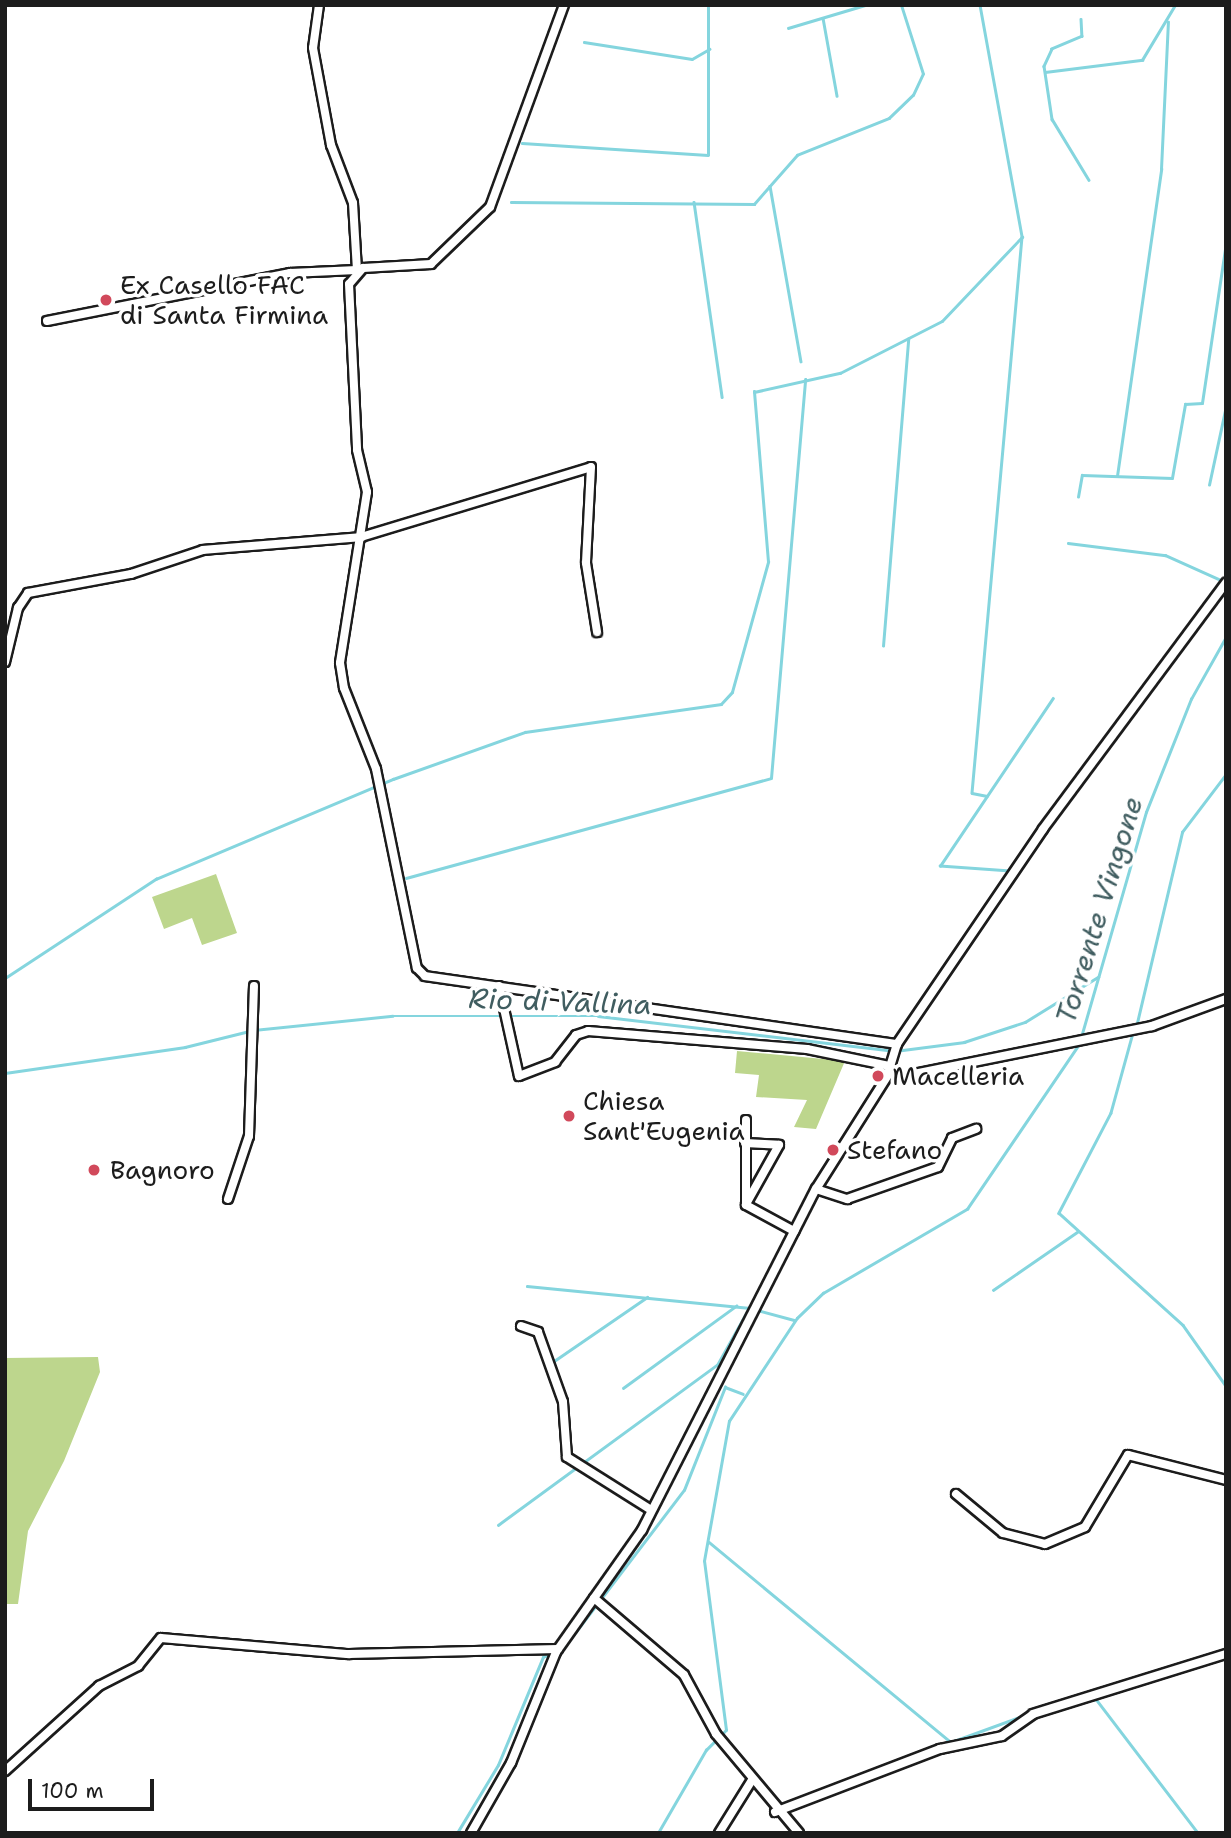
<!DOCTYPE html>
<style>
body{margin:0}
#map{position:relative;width:1231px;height:1838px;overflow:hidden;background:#fff;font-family:"Shantell Sans",sans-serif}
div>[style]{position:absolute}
.green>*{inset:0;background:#bdd68d}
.stream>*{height:2.5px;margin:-1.25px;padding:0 1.25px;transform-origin:1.25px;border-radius:1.25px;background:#84d5de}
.roads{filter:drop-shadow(2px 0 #1c1c1c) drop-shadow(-2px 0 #1c1c1c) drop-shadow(0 2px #1c1c1c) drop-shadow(0 -2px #1c1c1c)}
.minor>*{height:8px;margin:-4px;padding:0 4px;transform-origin:4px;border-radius:4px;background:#fff}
.dots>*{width:19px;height:19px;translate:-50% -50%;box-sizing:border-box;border:4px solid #fff;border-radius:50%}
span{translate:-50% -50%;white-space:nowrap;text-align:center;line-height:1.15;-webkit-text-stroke:7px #fff;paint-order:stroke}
.poi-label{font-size:26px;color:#1c1c1c}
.left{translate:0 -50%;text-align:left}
.water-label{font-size:28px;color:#405d60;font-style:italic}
.frame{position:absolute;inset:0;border:7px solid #1c1c1c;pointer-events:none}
.scale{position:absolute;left:28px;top:1779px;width:126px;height:32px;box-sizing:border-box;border:4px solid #1c1c1c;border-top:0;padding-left:9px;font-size:21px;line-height:24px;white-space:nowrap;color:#1c1c1c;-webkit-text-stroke:5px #fff;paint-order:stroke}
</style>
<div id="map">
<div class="green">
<div style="clip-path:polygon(216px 874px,237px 933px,202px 945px,192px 918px,164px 929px,152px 897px)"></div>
<div style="clip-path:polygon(737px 1051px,845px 1061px,816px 1129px,794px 1127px,807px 1100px,756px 1097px,759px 1075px,735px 1073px)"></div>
<div style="clip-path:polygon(98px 1357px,100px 1372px,64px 1461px,28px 1531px,18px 1604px,5px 1604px,5px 1358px)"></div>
</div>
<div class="stream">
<div style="left:980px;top:5px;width:236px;rotate:79.7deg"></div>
<div style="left:1022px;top:237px;width:558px;rotate:95.14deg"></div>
<div style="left:972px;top:793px;width:15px;rotate:11deg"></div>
<div style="left:823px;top:18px;width:79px;rotate:79.8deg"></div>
<div style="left:1081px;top:19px;width:17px;rotate:87deg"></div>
<div style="left:1082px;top:36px;width:33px;rotate:157deg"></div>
<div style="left:1052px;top:49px;width:19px;rotate:115deg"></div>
<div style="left:1044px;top:66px;width:54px;rotate:81.4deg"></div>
<div style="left:1052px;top:119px;width:71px;rotate:58.8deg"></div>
<div style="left:788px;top:28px;width:80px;rotate:-16.6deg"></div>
<div style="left:584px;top:42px;width:109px;rotate:8.9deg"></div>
<div style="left:692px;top:59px;width:20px;rotate:-30deg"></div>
<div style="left:1045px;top:72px;width:98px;rotate:-7.1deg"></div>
<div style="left:1142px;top:60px;width:64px;rotate:-59deg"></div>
<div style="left:522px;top:143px;width:186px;rotate:3.7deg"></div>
<div style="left:708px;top:155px;width:150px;rotate:-90deg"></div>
<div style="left:770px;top:186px;width:178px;rotate:80deg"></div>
<div style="left:511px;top:202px;width:243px;rotate:0.5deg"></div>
<div style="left:754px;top:204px;width:65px;rotate:-48.7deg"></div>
<div style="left:797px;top:155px;width:99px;rotate:-21.9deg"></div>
<div style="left:889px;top:118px;width:33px;rotate:-44deg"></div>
<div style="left:913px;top:95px;width:23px;rotate:-65deg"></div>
<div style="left:923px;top:74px;width:72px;rotate:-107.7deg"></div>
<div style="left:694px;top:202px;width:197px;rotate:81.8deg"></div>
<div style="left:1117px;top:476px;width:310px;rotate:-81.8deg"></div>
<div style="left:1161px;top:169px;width:147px;rotate:-87.3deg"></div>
<div style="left:1209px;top:485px;width:81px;rotate:-77.9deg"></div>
<div style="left:1078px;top:497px;width:22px;rotate:-80deg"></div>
<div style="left:1082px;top:475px;width:90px;rotate:1.9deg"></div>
<div style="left:1172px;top:478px;width:75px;rotate:-80deg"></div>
<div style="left:1185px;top:404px;width:17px;rotate:-3deg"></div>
<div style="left:1202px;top:403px;width:162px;rotate:-81.5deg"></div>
<div style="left:1068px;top:543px;width:98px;rotate:7.1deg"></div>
<div style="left:1165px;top:555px;width:66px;rotate:24.2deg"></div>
<div style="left:883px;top:646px;width:308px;rotate:-85.3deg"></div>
<div style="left:1010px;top:871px;width:70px;rotate:-175.9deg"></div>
<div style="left:940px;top:866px;width:202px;rotate:-56.1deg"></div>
<div style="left:406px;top:878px;width:378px;rotate:-15.3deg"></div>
<div style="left:771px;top:778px;width:400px;rotate:-85.1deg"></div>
<div style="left:5px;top:978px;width:181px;rotate:-33.3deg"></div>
<div style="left:156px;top:879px;width:257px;rotate:-22.9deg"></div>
<div style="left:393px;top:779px;width:140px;rotate:-19.6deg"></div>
<div style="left:525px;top:732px;width:198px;rotate:-8.1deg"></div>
<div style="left:721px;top:704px;width:16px;rotate:-47deg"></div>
<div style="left:732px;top:692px;width:135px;rotate:-74.5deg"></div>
<div style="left:768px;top:562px;width:171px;rotate:-94.7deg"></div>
<div style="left:754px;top:392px;width:88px;rotate:-12.5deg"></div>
<div style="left:840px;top:373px;width:114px;rotate:-27deg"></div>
<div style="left:942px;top:321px;width:116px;rotate:-46.4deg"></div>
<div style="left:1136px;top:1027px;width:200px;rotate:-76.7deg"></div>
<div style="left:1182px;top:832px;width:73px;rotate:-52.8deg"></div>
<div style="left:1133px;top:1033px;width:83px;rotate:105.4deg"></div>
<div style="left:1111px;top:1113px;width:113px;rotate:117.5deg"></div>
<div style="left:1059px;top:1213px;width:167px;rotate:42.1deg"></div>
<div style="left:1183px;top:1325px;width:75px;rotate:54.8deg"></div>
<div style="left:5px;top:1073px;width:182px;rotate:-8.2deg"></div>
<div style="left:185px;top:1047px;width:70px;rotate:-14deg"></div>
<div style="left:253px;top:1030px;width:140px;rotate:-5.8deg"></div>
<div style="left:392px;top:1016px;width:206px"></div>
<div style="left:598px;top:1016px;width:299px;rotate:6.7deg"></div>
<div style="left:895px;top:1051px;width:70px;rotate:-7.4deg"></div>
<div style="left:964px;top:1042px;width:64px;rotate:-18.2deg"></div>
<div style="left:1025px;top:1022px;width:86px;rotate:-31.7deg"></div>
<div style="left:527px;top:1286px;width:224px;rotate:5.6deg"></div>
<div style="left:993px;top:1290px;width:102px;rotate:-34.6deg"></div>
<div style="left:757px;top:1310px;width:38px;rotate:15deg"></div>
<div style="left:554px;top:1361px;width:113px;rotate:-34.5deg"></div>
<div style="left:623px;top:1388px;width:140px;rotate:-36deg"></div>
<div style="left:498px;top:1525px;width:271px;rotate:-36.2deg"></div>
<div style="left:717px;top:1365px;width:65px;rotate:-60.7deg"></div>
<div style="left:709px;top:1542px;width:314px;rotate:39.6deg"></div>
<div style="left:951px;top:1742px;width:79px;rotate:-20deg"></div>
<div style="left:562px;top:1650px;width:201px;rotate:-52.7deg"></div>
<div style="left:684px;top:1490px;width:111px;rotate:-68.3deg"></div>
<div style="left:725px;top:1387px;width:19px;rotate:21deg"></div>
<div style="left:1086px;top:1701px;width:10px;rotate:-11deg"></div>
<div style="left:1096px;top:1699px;width:168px;rotate:52.7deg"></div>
<div style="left:457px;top:1833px;width:79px;rotate:-58.9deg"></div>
<div style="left:498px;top:1765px;width:117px;rotate:-67.4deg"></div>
<div style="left:543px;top:1657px;width:10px;rotate:-24deg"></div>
<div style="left:658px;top:1833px;width:96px;rotate:-60deg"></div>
<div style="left:706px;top:1750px;width:28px;rotate:-45deg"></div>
<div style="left:726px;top:1730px;width:170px;rotate:-97.4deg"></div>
<div style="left:704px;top:1561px;width:142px;rotate:-79.9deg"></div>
<div style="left:729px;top:1421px;width:123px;rotate:-56.6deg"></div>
<div style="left:797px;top:1318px;width:36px;rotate:-44deg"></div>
<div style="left:823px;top:1293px;width:167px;rotate:-30.3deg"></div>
<div style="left:967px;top:1209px;width:199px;rotate:-55.8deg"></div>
<div style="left:1079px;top:1044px;width:241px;rotate:-73.9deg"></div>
<div style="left:1146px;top:812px;width:122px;rotate:-68.3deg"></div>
<div style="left:1191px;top:699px;width:71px;rotate:-60.6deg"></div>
</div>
<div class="roads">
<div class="minor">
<div style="left:319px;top:5px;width:43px;rotate:97.9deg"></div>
<div style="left:313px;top:48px;width:99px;rotate:79.5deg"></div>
<div style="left:331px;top:145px;width:62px;rotate:69.2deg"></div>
<div style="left:353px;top:203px;width:67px;rotate:86.6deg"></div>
<div style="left:564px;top:5px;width:215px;rotate:110.1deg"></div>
<div style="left:490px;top:207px;width:82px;rotate:136deg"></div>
<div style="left:431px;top:264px;width:68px;rotate:176.6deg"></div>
<div style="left:363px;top:268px;width:21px;rotate:131deg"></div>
<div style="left:349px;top:284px;width:166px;rotate:87.2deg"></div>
<div style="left:357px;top:450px;width:43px;rotate:76.6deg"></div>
<div style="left:367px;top:492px;width:173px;rotate:99deg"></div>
<div style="left:340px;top:663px;width:25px;rotate:81deg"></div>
<div style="left:344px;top:688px;width:87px;rotate:68.4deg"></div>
<div style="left:376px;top:769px;width:203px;rotate:78.4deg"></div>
<div style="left:417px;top:968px;width:11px;rotate:45deg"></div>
<div style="left:425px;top:976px;width:477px;rotate:8.2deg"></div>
<div style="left:47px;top:321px;width:248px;rotate:-11.2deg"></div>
<div style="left:290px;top:273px;width:67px;rotate:-2.6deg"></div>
<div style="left:5px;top:662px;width:56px;rotate:-76.5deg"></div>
<div style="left:18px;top:608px;width:18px;rotate:-56deg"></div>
<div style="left:28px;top:593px;width:105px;rotate:-10.5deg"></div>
<div style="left:131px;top:574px;width:76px;rotate:-18.4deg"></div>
<div style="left:203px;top:550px;width:159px;rotate:-4.7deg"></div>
<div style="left:361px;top:537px;width:240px;rotate:-16.9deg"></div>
<div style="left:591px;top:467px;width:96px;rotate:93deg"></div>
<div style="left:586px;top:563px;width:70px;rotate:80.9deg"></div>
<div style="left:499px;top:986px;width:92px;rotate:77.5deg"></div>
<div style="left:519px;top:1076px;width:39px;rotate:-21deg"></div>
<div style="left:555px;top:1062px;width:34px;rotate:-52deg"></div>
<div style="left:576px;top:1035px;width:13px;rotate:-18deg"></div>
<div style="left:588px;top:1031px;width:220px;rotate:4.7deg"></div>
<div style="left:807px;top:1049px;width:85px;rotate:11.6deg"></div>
<div style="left:897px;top:1044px;width:260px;rotate:-55.8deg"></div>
<div style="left:1043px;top:829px;width:307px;rotate:-53.4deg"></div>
<div style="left:889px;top:1070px;width:27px;rotate:-73deg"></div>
<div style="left:746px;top:1120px;width:85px;rotate:90deg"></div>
<div style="left:746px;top:1205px;width:55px;rotate:28.4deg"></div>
<div style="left:745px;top:1143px;width:34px;rotate:3deg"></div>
<div style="left:779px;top:1145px;width:68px;rotate:119.2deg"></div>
<div style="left:816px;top:1189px;width:33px;rotate:18deg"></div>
<div style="left:847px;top:1199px;width:96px;rotate:-19.4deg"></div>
<div style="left:938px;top:1167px;width:32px;rotate:-64deg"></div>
<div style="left:952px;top:1138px;width:26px;rotate:-21deg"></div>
<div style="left:228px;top:1199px;width:66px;rotate:-71.6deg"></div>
<div style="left:249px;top:1136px;width:150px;rotate:-88.1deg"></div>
<div style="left:521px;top:1326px;width:18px;rotate:19deg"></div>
<div style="left:538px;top:1332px;width:74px;rotate:70.3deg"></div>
<div style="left:563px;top:1402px;width:55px;rotate:85.8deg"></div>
<div style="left:567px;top:1457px;width:99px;rotate:32.2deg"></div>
<div style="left:956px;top:1494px;width:61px;rotate:39.7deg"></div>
<div style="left:1003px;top:1533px;width:43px;rotate:14.7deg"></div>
<div style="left:1045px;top:1544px;width:43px;rotate:-23deg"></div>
<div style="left:1085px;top:1527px;width:84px;rotate:-59.2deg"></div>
<div style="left:1128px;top:1455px;width:101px;rotate:14.3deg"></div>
<div style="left:594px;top:1598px;width:118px;rotate:40.5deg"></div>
<div style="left:684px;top:1675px;width:67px;rotate:61.5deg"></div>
<div style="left:716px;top:1734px;width:129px;rotate:50deg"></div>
<div style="left:5px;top:1771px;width:127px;rotate:-42.1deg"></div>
<div style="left:99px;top:1686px;width:44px;rotate:-27.1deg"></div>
<div style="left:138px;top:1666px;width:36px;rotate:-51deg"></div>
<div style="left:161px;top:1638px;width:189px;rotate:4.9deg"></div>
<div style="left:349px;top:1654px;width:209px;rotate:-1.4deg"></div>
<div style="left:775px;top:1812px;width:177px;rotate:-20.9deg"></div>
<div style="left:940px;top:1749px;width:63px;rotate:-11.8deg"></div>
<div style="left:1002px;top:1736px;width:38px;rotate:-35deg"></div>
<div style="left:1033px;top:1714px;width:202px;rotate:-17.3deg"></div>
<div style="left:471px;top:1833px;width:81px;rotate:-60.3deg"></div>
<div style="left:511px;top:1763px;width:120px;rotate:-67.9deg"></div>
<div style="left:556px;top:1652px;width:149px;rotate:-54.8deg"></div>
<div style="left:642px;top:1530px;width:383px;rotate:-63deg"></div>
<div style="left:816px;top:1189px;width:138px;rotate:-57.7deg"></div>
<div style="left:890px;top:1072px;width:10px;rotate:29deg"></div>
<div style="left:899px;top:1077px;width:258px;rotate:-11.4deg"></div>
<div style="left:1152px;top:1026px;width:79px;rotate:-20deg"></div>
<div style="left:719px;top:1833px;width:62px;rotate:-58.1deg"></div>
</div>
</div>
<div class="dots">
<div style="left:106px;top:300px;background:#d1495b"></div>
<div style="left:878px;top:1076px;background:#d1495b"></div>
<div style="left:569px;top:1116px;background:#d1495b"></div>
<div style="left:833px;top:1150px;background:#d1495b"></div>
<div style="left:94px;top:1170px;background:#d1495b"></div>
</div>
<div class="poi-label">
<span class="left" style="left:120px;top:300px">Ex Casello FAC<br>di Santa Firmina</span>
<span class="left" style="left:892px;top:1076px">Macelleria</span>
<span class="left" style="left:583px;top:1116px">Chiesa<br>Sant'Eugenia</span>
<span class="left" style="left:847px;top:1150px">Stefano</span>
<span class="left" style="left:110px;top:1170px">Bagnoro</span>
</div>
<div class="water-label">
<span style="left:1099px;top:910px;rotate:-73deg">Torrente Vingone</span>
<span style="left:560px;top:1001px;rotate:2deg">Rio di Vallina</span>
</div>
<div class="frame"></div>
<div class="scale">100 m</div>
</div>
